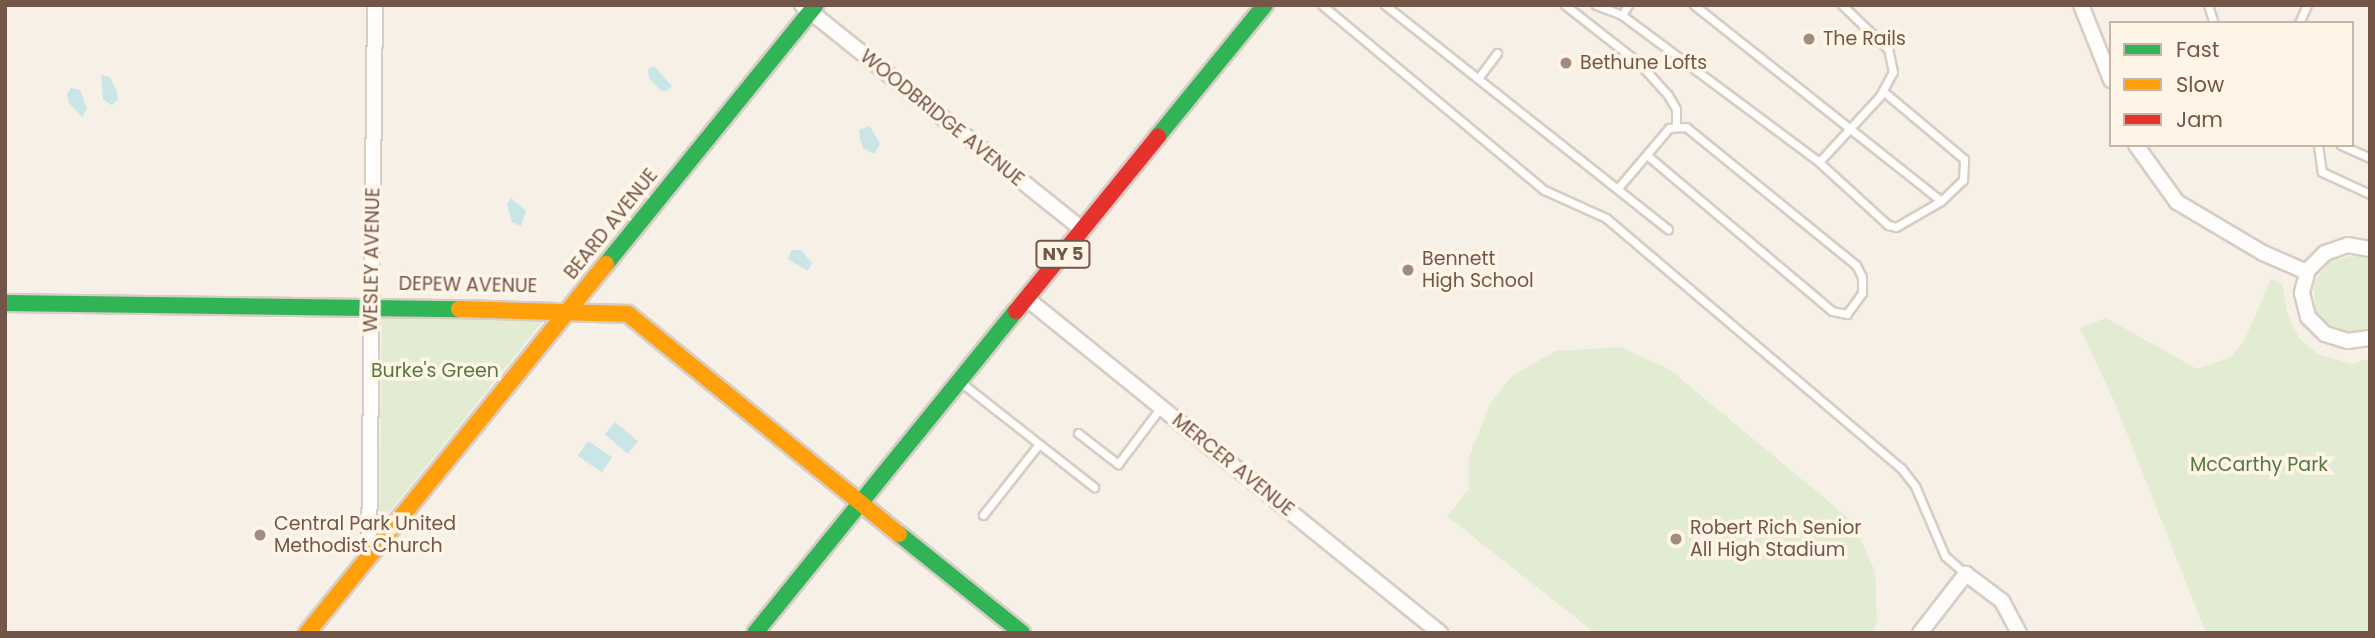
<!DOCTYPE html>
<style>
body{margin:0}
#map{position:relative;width:2375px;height:638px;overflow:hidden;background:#f6f0e7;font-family:Poppins,sans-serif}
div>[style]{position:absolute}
.green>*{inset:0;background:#e2ecd2}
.water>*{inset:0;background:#c9e5e6;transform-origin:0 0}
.roads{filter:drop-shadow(2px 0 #d7cdc5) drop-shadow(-2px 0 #d7cdc5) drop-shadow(0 2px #d7cdc5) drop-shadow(0 -2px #d7cdc5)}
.lane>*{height:7px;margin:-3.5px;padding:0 3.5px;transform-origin:3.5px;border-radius:3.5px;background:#fefdfb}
.street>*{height:14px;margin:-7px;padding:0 7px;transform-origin:7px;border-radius:7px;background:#fefdfb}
.fast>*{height:16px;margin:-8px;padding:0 8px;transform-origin:8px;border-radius:8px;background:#30b455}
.slow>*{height:16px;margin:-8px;padding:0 8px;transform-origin:8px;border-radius:8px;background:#ff9f0a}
.jam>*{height:16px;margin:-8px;padding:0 8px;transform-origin:8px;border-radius:8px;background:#e5322d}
.dots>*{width:19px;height:19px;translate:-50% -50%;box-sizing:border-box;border:4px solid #fff5e7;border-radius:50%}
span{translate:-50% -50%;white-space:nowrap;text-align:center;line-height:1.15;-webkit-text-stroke:7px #fff5e7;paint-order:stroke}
.shield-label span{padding:2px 5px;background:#fff5e7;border:2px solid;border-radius:5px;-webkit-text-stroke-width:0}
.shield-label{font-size:18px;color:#735648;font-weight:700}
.poi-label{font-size:19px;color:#735648}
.left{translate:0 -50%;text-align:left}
.street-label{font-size:19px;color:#735648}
.park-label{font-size:19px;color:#537940}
.frame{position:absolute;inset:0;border:7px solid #735648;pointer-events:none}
.legend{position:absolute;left:2109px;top:21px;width:245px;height:126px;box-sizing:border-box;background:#fff5e7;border:2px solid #c7b5a7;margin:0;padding:9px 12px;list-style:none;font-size:21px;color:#735648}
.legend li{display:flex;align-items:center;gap:14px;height:35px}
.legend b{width:35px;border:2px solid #c7b5a7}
</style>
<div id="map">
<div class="green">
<div style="clip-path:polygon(2354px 255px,2370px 259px,2370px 330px,2343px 334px,2321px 320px,2315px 309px,2314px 283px,2329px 262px)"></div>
<div style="clip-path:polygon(2271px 279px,2282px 284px,2288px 316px,2299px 338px,2318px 354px,2352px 364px,2370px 358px,2370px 633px,2206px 633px,2115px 403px,2080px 328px,2106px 318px,2197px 369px,2231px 357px,2245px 339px)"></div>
<div style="clip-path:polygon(547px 316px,379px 525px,382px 317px)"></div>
<div style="clip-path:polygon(1620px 347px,1669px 369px,1852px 521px,1875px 571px,1877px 623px,1872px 633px,1595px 633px,1447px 516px,1469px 489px,1469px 457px,1490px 404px,1513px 375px,1556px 351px)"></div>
</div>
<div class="water">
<div style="clip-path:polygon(654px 66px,672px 86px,667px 91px,661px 91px,649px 78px,648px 69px)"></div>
<div style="clip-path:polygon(101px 75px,110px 77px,117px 92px,118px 100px,111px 105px,103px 99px)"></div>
<div style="clip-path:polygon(71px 88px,80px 90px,87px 109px,82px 117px,69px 103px,67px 94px)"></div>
<div style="clip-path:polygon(870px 126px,880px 144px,874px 154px,863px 148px,860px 138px,859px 130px)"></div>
<div style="clip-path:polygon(511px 198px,526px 211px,521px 226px,512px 222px,507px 205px)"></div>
<div style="clip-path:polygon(791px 250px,801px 250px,812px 263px,808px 271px,788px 259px)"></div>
<div style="left:615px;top:422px;width:30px;height:16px;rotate:40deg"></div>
<div style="left:588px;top:441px;width:29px;height:18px;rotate:34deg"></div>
</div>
<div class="roads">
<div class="lane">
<div style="left:1322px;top:5px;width:289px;rotate:39.8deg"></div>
<div style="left:1544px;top:190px;width:68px;rotate:24.3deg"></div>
<div style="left:1606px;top:218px;width:387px;rotate:40.3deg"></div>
<div style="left:1901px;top:468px;width:23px;rotate:52deg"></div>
<div style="left:1915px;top:486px;width:76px;rotate:66.8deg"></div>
<div style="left:1945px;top:556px;width:28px;rotate:41deg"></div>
<div style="left:1385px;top:5px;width:361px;rotate:38.4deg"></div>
<div style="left:1565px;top:5px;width:94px;rotate:38.1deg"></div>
<div style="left:1639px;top:63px;width:43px;rotate:47.8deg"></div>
<div style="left:1668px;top:95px;width:16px;rotate:60deg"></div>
<div style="left:1676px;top:109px;width:17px;rotate:90deg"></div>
<div style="left:1596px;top:5px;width:28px;rotate:21deg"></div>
<div style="left:1628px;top:5px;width:12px;rotate:121deg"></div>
<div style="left:1622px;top:15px;width:246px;rotate:36.7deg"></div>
<div style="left:1819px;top:162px;width:90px;rotate:-47.3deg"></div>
<div style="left:1880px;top:96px;width:27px;rotate:-62deg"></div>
<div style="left:1893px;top:72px;width:24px;rotate:-102deg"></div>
<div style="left:1888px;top:49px;width:64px;rotate:-136.3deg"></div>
<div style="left:1694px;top:5px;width:315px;rotate:38.4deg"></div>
<div style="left:1941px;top:201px;width:30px;rotate:-44deg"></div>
<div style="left:1963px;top:180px;width:21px;rotate:-87deg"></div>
<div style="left:1964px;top:159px;width:106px;rotate:-140deg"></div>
<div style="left:2208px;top:5px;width:19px;rotate:72deg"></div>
<div style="left:2299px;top:23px;width:20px;rotate:-66deg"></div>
<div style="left:1479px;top:77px;width:30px;rotate:-53deg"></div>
<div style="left:2318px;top:145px;width:27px;rotate:82deg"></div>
<div style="left:2322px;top:172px;width:53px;rotate:24.6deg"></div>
<div style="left:2341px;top:145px;width:32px;rotate:24deg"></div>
<div style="left:1819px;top:162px;width:93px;rotate:42.4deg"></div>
<div style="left:1888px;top:225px;width:8px;rotate:14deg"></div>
<div style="left:1896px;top:227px;width:52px;rotate:-30deg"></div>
<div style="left:1618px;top:188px;width:79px;rotate:-49.6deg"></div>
<div style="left:1669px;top:128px;width:17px;rotate:-3deg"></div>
<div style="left:1686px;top:127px;width:219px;rotate:39.1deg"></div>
<div style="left:1856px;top:265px;width:13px;rotate:63deg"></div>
<div style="left:1862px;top:277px;width:16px;rotate:90deg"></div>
<div style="left:1862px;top:293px;width:26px;rotate:126deg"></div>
<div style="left:1847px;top:314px;width:15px;rotate:-169deg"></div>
<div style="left:1832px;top:311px;width:242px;rotate:-139.9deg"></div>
<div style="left:963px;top:384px;width:167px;rotate:38.2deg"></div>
<div style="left:1078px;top:433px;width:51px;rotate:37.8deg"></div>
<div style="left:1118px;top:464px;width:71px;rotate:-53deg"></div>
<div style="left:983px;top:515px;width:90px;rotate:-51.7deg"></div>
</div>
<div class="street">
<div style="left:802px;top:5px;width:360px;rotate:38.7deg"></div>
<div style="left:2081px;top:5px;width:81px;rotate:68.2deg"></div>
<div style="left:2136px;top:145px;width:70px;rotate:54.3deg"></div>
<div style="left:2177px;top:202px;width:100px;rotate:30.7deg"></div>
<div style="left:2263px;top:253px;width:48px;rotate:23.4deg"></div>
<div style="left:2370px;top:249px;width:22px;rotate:-170deg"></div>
<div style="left:2348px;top:245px;width:24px;rotate:161deg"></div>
<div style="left:2325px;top:253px;width:24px;rotate:135deg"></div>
<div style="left:2308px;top:270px;width:24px;rotate:105deg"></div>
<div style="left:2302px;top:293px;width:25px;rotate:76deg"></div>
<div style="left:2308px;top:317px;width:24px;rotate:45deg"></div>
<div style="left:2325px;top:334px;width:24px;rotate:17deg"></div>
<div style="left:2348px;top:341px;width:22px;rotate:-8deg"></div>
<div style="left:1026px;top:298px;width:533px;rotate:38.98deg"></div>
<div style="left:369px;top:556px;width:551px;rotate:-89.38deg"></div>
<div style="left:1920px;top:633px;width:75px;rotate:-52.1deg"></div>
<div style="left:1966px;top:574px;width:45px;rotate:36.9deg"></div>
<div style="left:2002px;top:601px;width:36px;rotate:62deg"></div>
</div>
<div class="fast">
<div style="left:1158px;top:136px;width:169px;rotate:-50.8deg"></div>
<div style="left:606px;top:264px;width:333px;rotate:-51deg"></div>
<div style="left:5px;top:303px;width:454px;rotate:0.8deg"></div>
<div style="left:899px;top:534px;width:158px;rotate:38.8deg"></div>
<div style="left:755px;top:633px;width:414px;rotate:-51deg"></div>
</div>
<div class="slow">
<div style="left:459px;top:309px;width:169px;rotate:1.7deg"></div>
<div style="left:628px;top:314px;width:349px;rotate:39.1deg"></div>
<div style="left:307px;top:633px;width:475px;rotate:-51deg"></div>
</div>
<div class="jam">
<div style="left:1016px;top:311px;width:225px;rotate:-50.9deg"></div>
</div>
</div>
<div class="dots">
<div style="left:1809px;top:39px;background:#a18c80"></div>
<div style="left:1566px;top:63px;background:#a18c80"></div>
<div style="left:1408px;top:270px;background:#a18c80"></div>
<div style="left:260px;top:535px;background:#a18c80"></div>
<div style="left:1676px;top:539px;background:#a18c80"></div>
</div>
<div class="shield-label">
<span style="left:1063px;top:254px">NY 5</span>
</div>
<div class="poi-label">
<span class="left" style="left:1823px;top:39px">The Rails</span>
<span class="left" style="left:1580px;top:63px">Bethune Lofts</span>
<span class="left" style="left:1422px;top:270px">Bennett<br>High School</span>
<span class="left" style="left:274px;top:535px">Central Park United<br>Methodist Church</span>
<span class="left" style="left:1690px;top:539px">Robert Rich Senior<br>All High Stadium</span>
</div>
<div class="street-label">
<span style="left:942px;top:118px;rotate:39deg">WOODBRIDGE AVENUE</span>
<span style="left:611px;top:224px;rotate:-51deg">BEARD AVENUE</span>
<span style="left:372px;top:260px;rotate:-89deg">WESLEY AVENUE</span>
<span style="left:468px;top:285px;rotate:1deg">DEPEW AVENUE</span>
<span style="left:1233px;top:465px;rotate:39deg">MERCER AVENUE</span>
</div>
<div class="park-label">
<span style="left:435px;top:371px">Burke's Green</span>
<span style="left:2259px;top:465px">McCarthy Park</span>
</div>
<div class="frame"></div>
<ul class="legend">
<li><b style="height:9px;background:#30b455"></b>Fast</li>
<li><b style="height:9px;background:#ff9f0a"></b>Slow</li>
<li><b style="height:9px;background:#e5322d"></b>Jam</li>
</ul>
</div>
